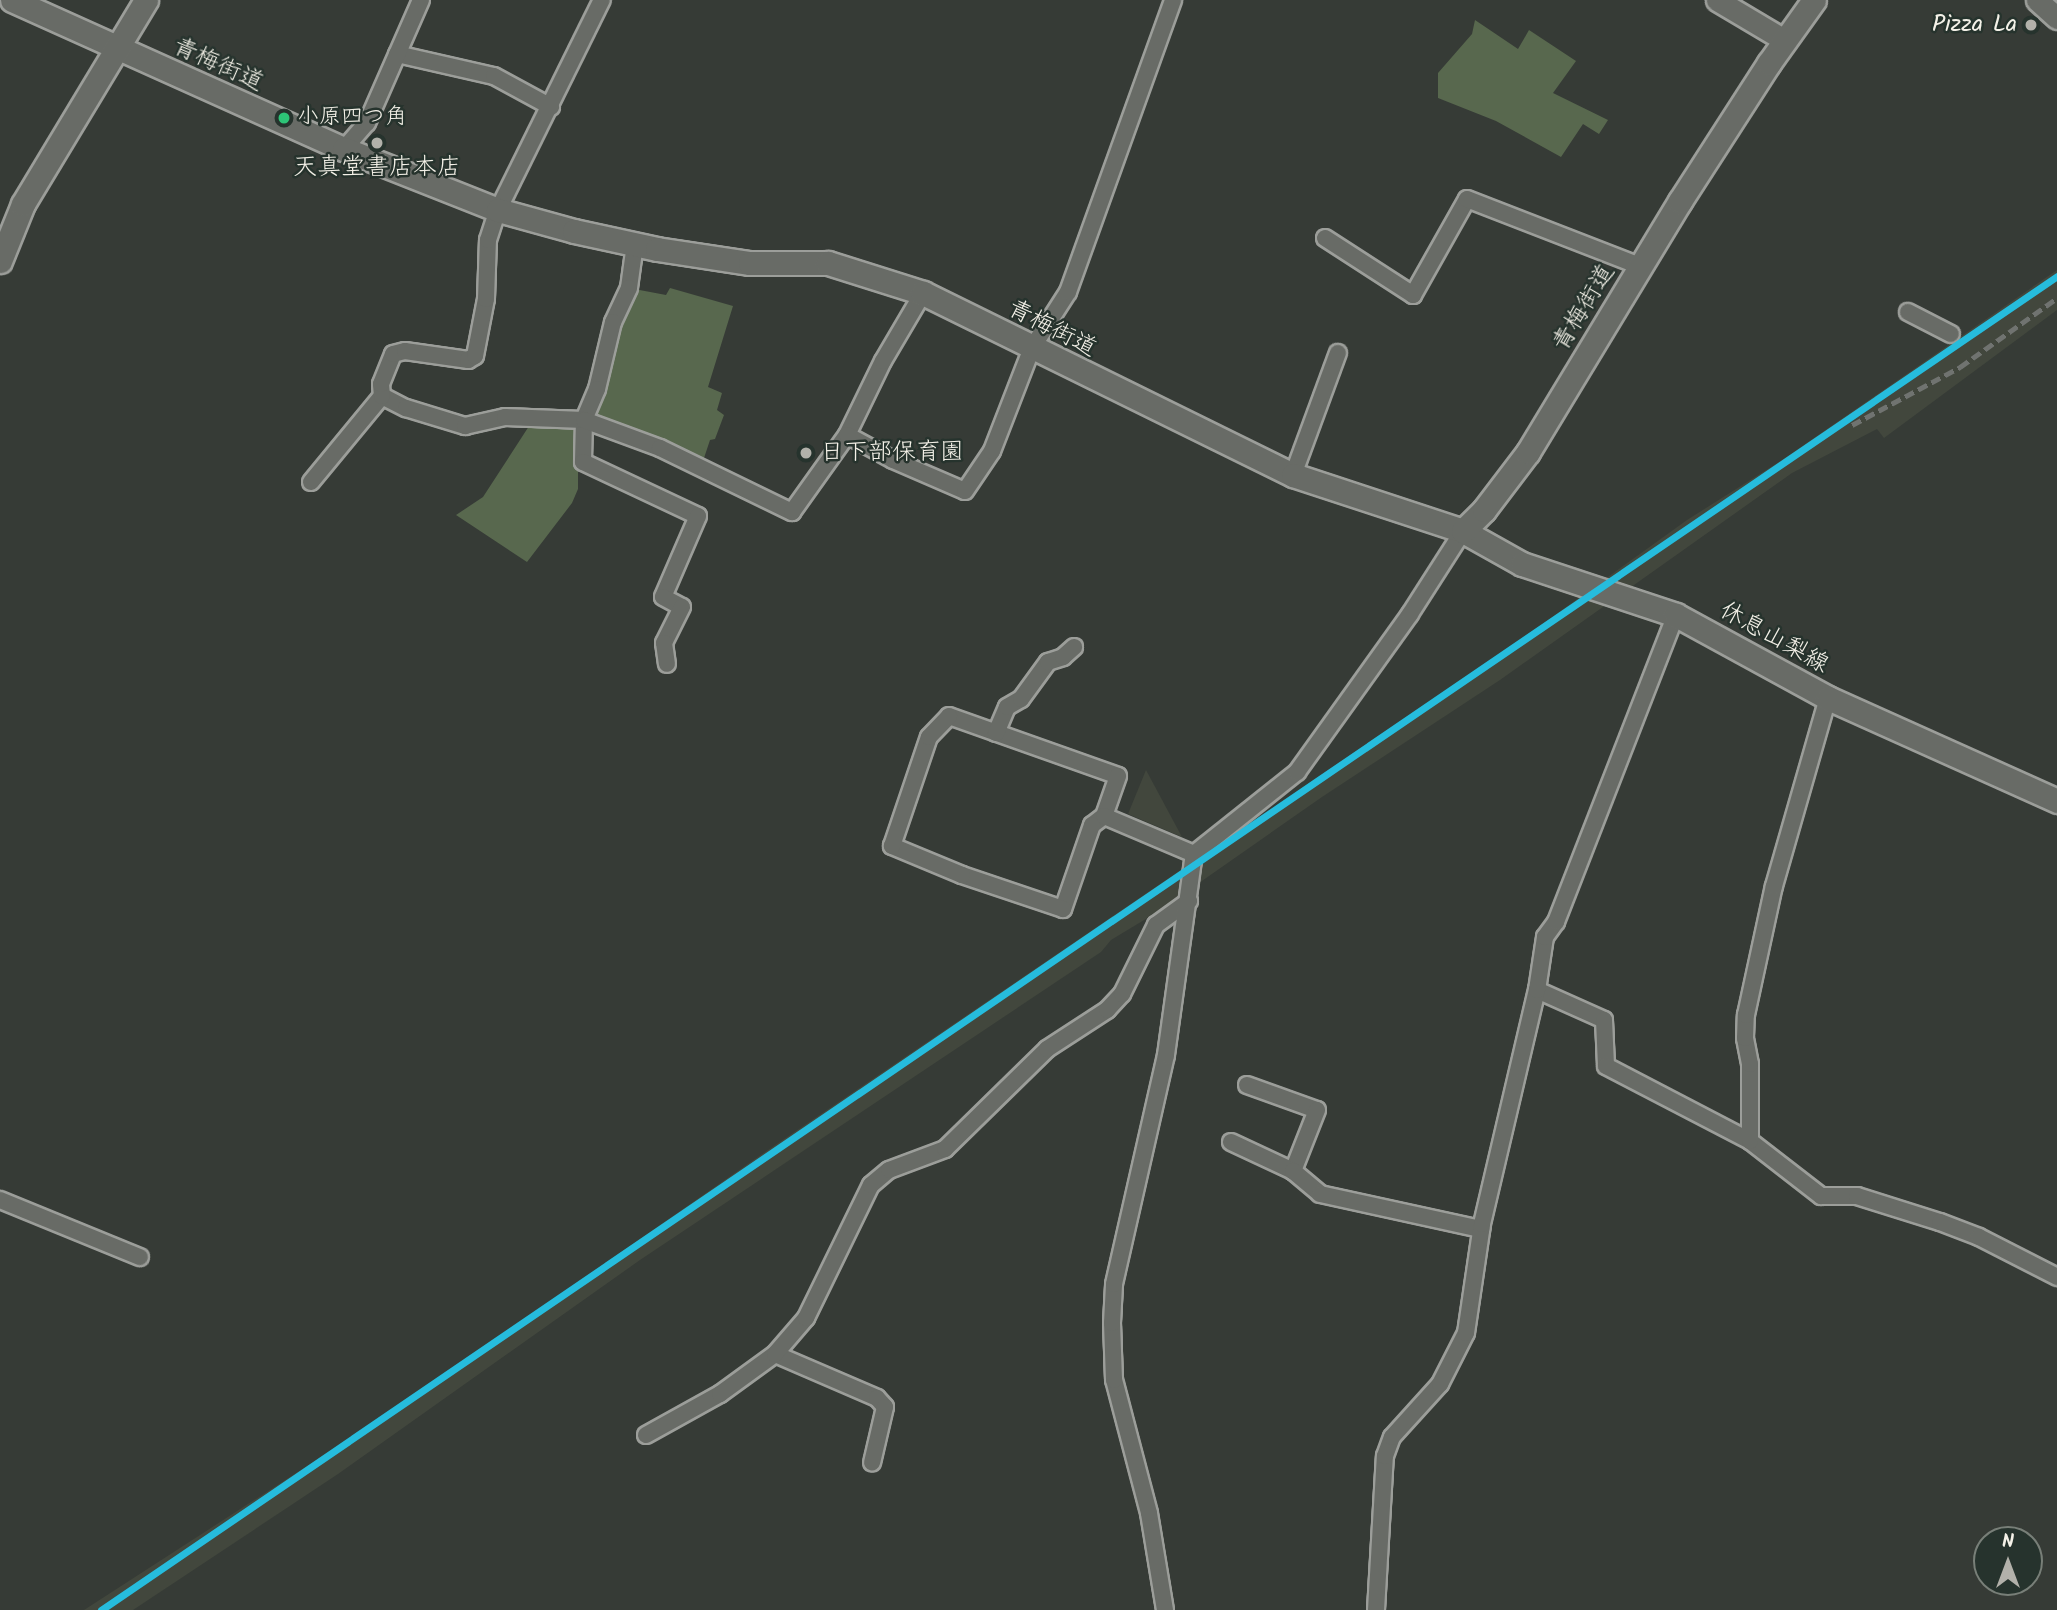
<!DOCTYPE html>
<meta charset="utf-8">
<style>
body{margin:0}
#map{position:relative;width:2057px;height:1610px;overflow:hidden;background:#363b36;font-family:Kalam,"Klee One",sans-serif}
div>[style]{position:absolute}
.built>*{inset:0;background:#42473d}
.green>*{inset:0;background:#58684e}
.roads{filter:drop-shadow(2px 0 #9c9e9a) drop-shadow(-2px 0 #9c9e9a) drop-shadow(0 2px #9c9e9a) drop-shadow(0 -2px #9c9e9a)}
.minor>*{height:16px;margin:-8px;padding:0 8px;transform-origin:8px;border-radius:8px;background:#686b66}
.tertiary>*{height:21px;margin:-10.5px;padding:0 10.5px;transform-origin:10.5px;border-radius:10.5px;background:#686b66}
.secondary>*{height:23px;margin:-11.5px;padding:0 11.5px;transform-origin:11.5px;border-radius:11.5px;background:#686b66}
.rail>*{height:4.5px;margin-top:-2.25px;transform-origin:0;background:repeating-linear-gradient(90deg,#707370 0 10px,transparent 0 15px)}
.rail-1>*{height:7px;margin:-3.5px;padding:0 3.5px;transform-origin:3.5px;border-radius:3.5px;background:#26bcdd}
.dots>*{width:19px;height:19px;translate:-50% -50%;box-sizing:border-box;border:4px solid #26332d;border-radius:50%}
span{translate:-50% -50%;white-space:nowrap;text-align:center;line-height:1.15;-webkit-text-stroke:5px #26332d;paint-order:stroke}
.bus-label{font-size:22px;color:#f4f1e8}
.left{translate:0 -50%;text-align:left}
.poi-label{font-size:24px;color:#f4f1e8}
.right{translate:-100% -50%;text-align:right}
.street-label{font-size:24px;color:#f4f1e8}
.north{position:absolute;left:1973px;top:1526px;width:70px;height:70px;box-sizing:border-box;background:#26332d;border:2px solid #787f78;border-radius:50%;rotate:0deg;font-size:19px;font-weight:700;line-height:28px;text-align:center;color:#f4f1e8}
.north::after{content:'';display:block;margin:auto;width:24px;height:32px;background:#b2b1aa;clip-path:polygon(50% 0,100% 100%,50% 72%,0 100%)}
</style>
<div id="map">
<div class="built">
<div style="clip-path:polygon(2057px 270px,2057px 310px,1884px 438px,1877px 429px,1792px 473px,1500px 680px,1322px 797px,1159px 911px,1111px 940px,1101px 952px,640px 1260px,338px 1474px,133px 1610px,84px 1610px,395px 1409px,768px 1150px,1530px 633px,1687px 520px,1785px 458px)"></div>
<div style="clip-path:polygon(1146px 770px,1182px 837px,1128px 814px)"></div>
</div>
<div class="green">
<div style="clip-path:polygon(1475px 20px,1518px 49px,1529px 30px,1576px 61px,1553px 93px,1608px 120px,1599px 134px,1583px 124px,1561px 157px,1496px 121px,1438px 98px,1438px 73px,1472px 34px)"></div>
<div style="clip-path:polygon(629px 288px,666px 295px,670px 288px,733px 306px,708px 387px,722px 393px,717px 410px,724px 415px,715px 439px,710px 440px,701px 467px,589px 426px)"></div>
<div style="clip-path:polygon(531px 423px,578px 428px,578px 489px,572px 503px,527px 562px,456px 515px,483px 497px)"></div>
</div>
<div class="roads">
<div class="minor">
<div style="left:397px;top:54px;width:99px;rotate:12.8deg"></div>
<div style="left:494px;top:76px;width:65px;rotate:28.5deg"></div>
<div style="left:344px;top:149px;width:35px;rotate:-49deg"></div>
<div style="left:367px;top:123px;width:134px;rotate:-66.3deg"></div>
<div style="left:1325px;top:238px;width:105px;rotate:32.9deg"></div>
<div style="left:1413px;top:295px;width:110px;rotate:-60.6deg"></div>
<div style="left:1467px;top:199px;width:186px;rotate:21.2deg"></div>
<div style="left:635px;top:244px;width:44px;rotate:97.8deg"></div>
<div style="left:629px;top:288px;width:38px;rotate:115deg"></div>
<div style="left:613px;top:322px;width:69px;rotate:103.4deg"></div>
<div style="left:597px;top:389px;width:34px;rotate:113deg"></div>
<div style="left:584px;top:420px;width:42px;rotate:91.4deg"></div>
<div style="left:583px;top:462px;width:127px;rotate:25.2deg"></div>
<div style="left:698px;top:516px;width:88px;rotate:113.4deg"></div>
<div style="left:663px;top:597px;width:21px;rotate:28deg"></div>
<div style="left:682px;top:607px;width:40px;rotate:116.6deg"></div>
<div style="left:664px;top:643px;width:21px;rotate:82deg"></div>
<div style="left:1908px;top:312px;width:48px;rotate:27.1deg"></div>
<div style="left:382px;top:396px;width:27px;rotate:27deg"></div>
<div style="left:406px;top:408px;width:62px;rotate:17deg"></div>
<div style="left:465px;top:426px;width:41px;rotate:-12.7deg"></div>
<div style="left:505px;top:417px;width:79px;rotate:2.2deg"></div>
<div style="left:584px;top:420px;width:81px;rotate:20.2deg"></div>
<div style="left:660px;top:448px;width:147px;rotate:25.9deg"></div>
<div style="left:792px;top:512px;width:95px;rotate:-54.5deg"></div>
<div style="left:847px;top:435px;width:82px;rotate:-64.1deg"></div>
<div style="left:883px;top:361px;width:79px;rotate:-59.5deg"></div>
<div style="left:847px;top:435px;width:52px;rotate:28.5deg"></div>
<div style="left:893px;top:460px;width:78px;rotate:23.3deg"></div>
<div style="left:965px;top:491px;width:48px;rotate:-56deg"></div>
<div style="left:992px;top:451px;width:110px;rotate:-68.8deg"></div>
<div style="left:1032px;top:348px;width:67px;rotate:-57.3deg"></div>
<div style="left:1068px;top:292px;width:310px;rotate:-70.2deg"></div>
<div style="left:1293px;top:475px;width:130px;rotate:-69.8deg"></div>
<div style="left:311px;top:482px;width:112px;rotate:-50.5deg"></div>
<div style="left:382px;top:396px;width:12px;rotate:-95deg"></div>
<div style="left:381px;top:384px;width:32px;rotate:-68deg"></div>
<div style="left:393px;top:354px;width:12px;rotate:-14deg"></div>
<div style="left:405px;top:351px;width:64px;rotate:8.1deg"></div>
<div style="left:468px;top:360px;width:8px;rotate:-30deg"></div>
<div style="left:475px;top:356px;width:58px;rotate:-79.1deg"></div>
<div style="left:486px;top:299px;width:59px;rotate:-88.1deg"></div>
<div style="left:488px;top:240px;width:32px;rotate:-72deg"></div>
<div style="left:498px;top:210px;width:234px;rotate:-63.7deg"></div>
<div style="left:949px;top:716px;width:179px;rotate:19.5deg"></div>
<div style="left:1118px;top:776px;width:42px;rotate:109.3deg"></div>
<div style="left:1104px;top:816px;width:15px;rotate:143deg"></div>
<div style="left:1092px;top:825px;width:89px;rotate:109deg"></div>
<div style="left:1063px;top:909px;width:107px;rotate:-161.4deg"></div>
<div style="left:962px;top:875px;width:76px;rotate:-157.5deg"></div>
<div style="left:892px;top:846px;width:115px;rotate:-71.3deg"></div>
<div style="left:929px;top:737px;width:29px;rotate:-46deg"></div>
<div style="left:996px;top:733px;width:28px;rotate:-67deg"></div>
<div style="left:1007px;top:707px;width:16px;rotate:-30deg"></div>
<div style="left:1021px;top:699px;width:46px;rotate:-53.9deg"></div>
<div style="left:1048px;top:662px;width:16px;rotate:-18deg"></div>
<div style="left:1063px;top:657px;width:15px;rotate:-42deg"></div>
<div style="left:1104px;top:816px;width:98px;rotate:22.9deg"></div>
<div style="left:1194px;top:854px;width:132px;rotate:-38.5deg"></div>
<div style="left:1297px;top:772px;width:194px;rotate:-54.4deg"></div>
<div style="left:1410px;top:614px;width:98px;rotate:-57.4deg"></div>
<div style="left:1537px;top:990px;width:73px;rotate:24.1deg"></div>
<div style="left:1604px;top:1020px;width:46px;rotate:87.5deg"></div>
<div style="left:1606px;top:1066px;width:162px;rotate:27.5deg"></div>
<div style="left:1750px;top:1141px;width:90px;rotate:37.8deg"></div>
<div style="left:1821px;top:1196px;width:36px"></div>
<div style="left:1857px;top:1196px;width:87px;rotate:17.4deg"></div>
<div style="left:1940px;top:1222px;width:42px;rotate:21deg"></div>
<div style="left:1979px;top:1237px;width:88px;rotate:27.1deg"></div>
<div style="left:1247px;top:1085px;width:74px;rotate:19.7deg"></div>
<div style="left:1317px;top:1110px;width:66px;rotate:111.5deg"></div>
<div style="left:1750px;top:1141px;width:77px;rotate:-90deg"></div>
<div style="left:1750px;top:1064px;width:26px;rotate:-101deg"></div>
<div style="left:1745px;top:1038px;width:23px;rotate:-88deg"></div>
<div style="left:1746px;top:1015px;width:132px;rotate:-77.8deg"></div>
<div style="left:1774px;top:886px;width:196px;rotate:-74deg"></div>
<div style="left:1231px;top:1142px;width:68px;rotate:25.1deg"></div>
<div style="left:1293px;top:1171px;width:35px;rotate:40deg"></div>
<div style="left:1320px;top:1194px;width:165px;rotate:12.3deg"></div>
<div style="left:0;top:1200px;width:151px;rotate:22.2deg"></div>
<div style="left:775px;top:1354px;width:111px;rotate:23.3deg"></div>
<div style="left:877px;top:1398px;width:12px;rotate:48deg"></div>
<div style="left:885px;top:1407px;width:57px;rotate:103.1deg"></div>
<div style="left:646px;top:1435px;width:85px;rotate:-29deg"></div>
<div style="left:720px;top:1394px;width:68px;rotate:-36deg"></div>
<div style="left:775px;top:1354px;width:48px;rotate:-49.3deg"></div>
<div style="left:806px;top:1318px;width:148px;rotate:-64deg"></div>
<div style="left:871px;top:1185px;width:23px;rotate:-40deg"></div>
<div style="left:889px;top:1170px;width:60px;rotate:-20.6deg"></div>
<div style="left:945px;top:1149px;width:143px;rotate:-44.4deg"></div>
<div style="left:1047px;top:1049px;width:72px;rotate:-33deg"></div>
<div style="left:1107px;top:1010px;width:22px;rotate:-47deg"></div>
<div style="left:1122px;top:994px;width:77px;rotate:-63.8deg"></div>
<div style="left:1156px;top:925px;width:41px;rotate:-36deg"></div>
<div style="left:1165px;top:1610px;width:98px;rotate:-99.4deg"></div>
<div style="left:1149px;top:1513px;width:138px;rotate:-104.7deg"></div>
<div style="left:1114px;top:1380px;width:57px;rotate:-92deg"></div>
<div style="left:1112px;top:1323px;width:39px;rotate:-87deg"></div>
<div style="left:1114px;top:1284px;width:235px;rotate:-77.2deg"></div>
<div style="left:1166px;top:1055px;width:203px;rotate:-82.1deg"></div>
<div style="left:1376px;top:1610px;width:154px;rotate:-86.7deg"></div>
<div style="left:1385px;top:1456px;width:20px;rotate:-70deg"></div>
<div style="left:1392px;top:1437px;width:72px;rotate:-47.8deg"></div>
<div style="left:1440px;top:1384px;width:57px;rotate:-63deg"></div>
<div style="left:1466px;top:1333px;width:110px;rotate:-81.6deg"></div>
<div style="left:1482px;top:1224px;width:240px;rotate:-76.8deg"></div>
<div style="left:1537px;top:990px;width:54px;rotate:-81.4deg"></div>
<div style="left:1545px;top:937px;width:19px;rotate:-54deg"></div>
<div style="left:1556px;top:922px;width:330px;rotate:-68.7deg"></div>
</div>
<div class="tertiary">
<div style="left:1717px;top:0;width:78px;rotate:30.8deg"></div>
<div style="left:2037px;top:0;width:27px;rotate:42deg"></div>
</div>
<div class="secondary">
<div style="left:12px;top:0;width:364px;rotate:24.2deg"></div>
<div style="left:344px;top:149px;width:166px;rotate:21.6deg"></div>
<div style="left:498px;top:210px;width:79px;rotate:15.4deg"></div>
<div style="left:574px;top:231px;width:85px;rotate:12.2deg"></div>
<div style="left:657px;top:249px;width:94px;rotate:8.6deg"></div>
<div style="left:750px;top:263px;width:78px"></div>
<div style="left:828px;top:263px;width:100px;rotate:17.5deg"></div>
<div style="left:923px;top:293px;width:412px;rotate:26.2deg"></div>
<div style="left:1293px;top:475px;width:179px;rotate:18.2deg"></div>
<div style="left:1463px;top:531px;width:68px;rotate:29.2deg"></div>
<div style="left:1522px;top:564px;width:162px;rotate:18.3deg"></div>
<div style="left:1676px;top:615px;width:173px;rotate:28.6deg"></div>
<div style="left:1828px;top:698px;width:251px;rotate:24.2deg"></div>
<div style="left:0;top:261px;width:61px;rotate:-68deg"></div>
<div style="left:23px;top:204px;width:238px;rotate:-58.9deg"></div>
<div style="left:1463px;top:531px;width:30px;rotate:-45deg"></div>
<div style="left:1484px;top:510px;width:73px;rotate:-52.8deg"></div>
<div style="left:1528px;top:452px;width:293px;rotate:-58.8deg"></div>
<div style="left:1680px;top:201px;width:164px;rotate:-57.2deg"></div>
<div style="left:1769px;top:63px;width:77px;rotate:-54.5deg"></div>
</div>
</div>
<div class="rail">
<div style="left:1852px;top:425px;width:123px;rotate:-28.2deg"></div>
<div style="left:1960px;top:367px;width:119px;rotate:-35.4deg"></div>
</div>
<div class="rail-1">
<div style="left:101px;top:1610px;width:2368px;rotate:-34.29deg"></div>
</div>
<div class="dots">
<div style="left:2031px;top:25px;background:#b2b1aa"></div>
<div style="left:284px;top:118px;background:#2dc577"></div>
<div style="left:377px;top:143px;background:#b2b1aa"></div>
<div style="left:806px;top:453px;background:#b2b1aa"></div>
</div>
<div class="bus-label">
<span class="left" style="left:297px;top:118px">小原四つ角</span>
</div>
<div class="poi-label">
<span class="right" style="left:2017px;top:25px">Pizza La</span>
<span style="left:377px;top:168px">天真堂書店本店</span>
<span class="left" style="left:820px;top:453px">日下部保育園</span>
</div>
<div class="street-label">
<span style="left:218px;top:65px;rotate:24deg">青梅街道</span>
<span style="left:1584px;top:308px;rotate:-59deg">青梅街道</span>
<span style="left:1052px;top:329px;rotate:27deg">青梅街道</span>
<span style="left:1774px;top:638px;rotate:29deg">休息山梨線</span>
</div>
<div class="north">N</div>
</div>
